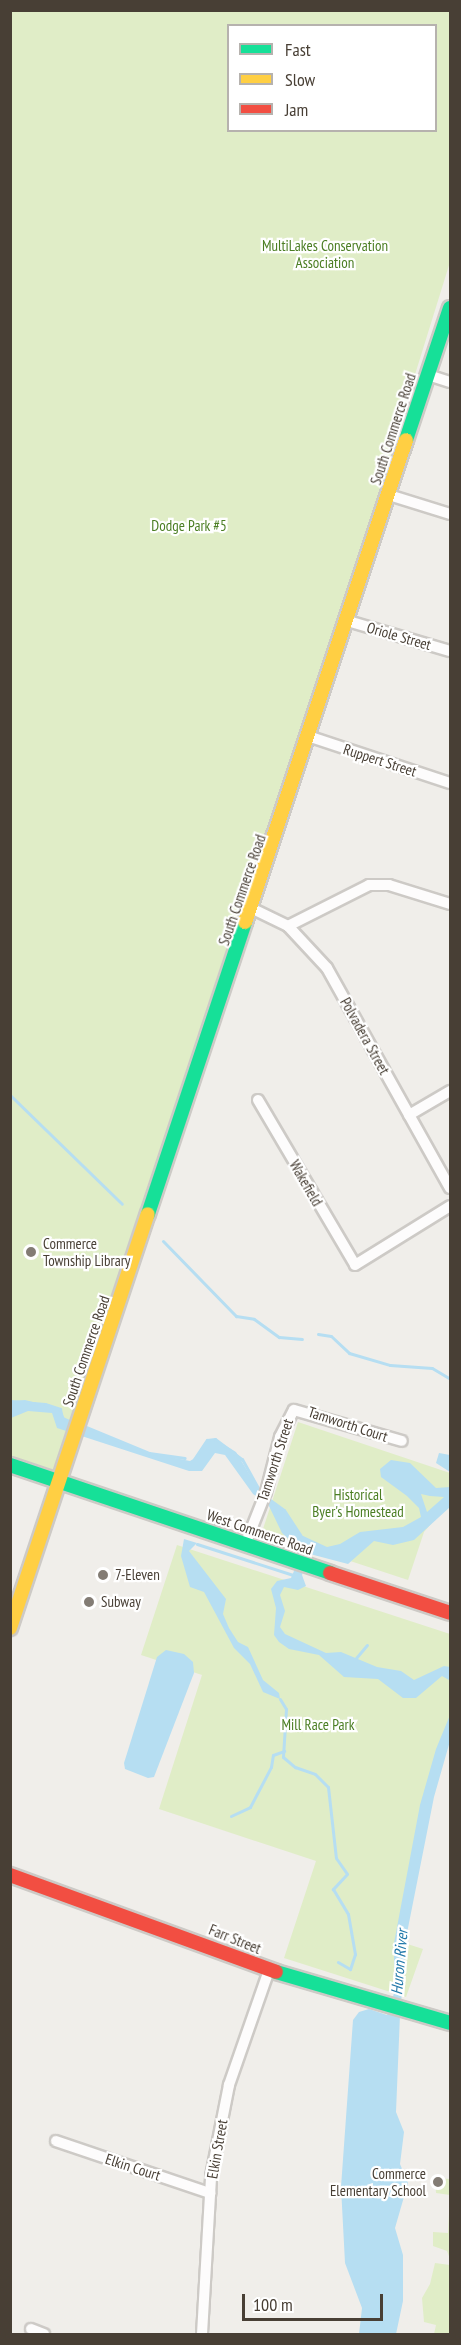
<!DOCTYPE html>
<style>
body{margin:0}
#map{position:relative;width:461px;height:2345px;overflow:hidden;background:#f0eeea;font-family:"PT Sans Narrow",sans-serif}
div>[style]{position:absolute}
.green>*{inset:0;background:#e0edc7}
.water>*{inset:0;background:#b6def2}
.stream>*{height:3px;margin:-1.5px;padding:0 1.5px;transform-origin:1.5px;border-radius:1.5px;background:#b6def2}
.roads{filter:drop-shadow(2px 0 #cdcac6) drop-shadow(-2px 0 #cdcac6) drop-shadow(0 2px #cdcac6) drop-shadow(0 -2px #cdcac6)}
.street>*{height:10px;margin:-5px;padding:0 5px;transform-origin:5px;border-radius:5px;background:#fdfcfc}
.fast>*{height:14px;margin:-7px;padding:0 7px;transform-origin:7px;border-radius:7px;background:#16e098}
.slow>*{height:14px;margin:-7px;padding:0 7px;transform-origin:7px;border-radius:7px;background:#ffcf43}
.jam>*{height:14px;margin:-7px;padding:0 7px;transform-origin:7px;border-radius:7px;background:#f24e42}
.dots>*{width:16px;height:16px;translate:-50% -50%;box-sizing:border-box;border:3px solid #fff;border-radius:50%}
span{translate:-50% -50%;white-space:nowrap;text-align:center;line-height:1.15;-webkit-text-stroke:4.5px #fff;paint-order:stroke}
.park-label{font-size:15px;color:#4b7e23}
.street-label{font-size:15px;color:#483f35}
.poi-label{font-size:15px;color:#483f35}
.left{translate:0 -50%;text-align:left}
.right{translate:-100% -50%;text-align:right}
.water-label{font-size:16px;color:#237aab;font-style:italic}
.frame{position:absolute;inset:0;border:12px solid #483f35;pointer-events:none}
.legend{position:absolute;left:227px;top:24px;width:210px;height:108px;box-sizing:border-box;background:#fff;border:2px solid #b6b2ae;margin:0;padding:8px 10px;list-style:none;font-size:18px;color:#483f35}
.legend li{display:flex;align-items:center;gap:12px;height:30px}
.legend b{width:30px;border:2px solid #b6b2ae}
.scale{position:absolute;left:242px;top:2294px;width:141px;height:27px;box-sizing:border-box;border:3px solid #483f35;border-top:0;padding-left:8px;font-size:18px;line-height:21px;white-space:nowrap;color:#483f35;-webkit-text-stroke:4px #fff;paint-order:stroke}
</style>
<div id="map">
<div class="green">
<div style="clip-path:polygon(evenodd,11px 11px,450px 11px,450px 262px,404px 410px,414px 414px,57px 1479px,11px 1463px,11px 11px,228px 26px,436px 26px,436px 130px,228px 130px,228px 26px)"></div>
<div style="clip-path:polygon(298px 1422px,450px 1473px,450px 1502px,424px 1532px,408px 1580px,262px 1532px)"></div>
<div style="clip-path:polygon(177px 1545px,450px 1634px,450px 1725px,398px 1941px,423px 1949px,406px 1997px,284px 1958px,316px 1861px,159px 1809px,202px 1675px,141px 1655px)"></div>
<div style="clip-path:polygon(435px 2178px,450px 2179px,450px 2259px,447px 2251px,433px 2246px,433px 2232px,448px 2233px,450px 2195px,436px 2193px)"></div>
<div style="clip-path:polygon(435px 2263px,450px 2265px,450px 2334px,434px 2334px,436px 2325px,424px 2322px,422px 2298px,430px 2284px)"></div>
</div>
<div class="water">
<div style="clip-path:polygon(evenodd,25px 1400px,60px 1409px,65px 1419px,149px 1453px,190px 1461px,198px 1456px,207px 1440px,215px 1439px,236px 1452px,260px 1492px,284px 1510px,301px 1535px,327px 1547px,340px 1544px,360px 1532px,403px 1527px,421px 1517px,419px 1508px,407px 1496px,381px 1477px,380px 1469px,391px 1460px,410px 1463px,436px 1488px,450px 1487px,450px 1507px,414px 1540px,393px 1545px,374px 1541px,348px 1564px,310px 1554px,302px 1575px,306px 1586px,298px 1590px,284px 1587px,280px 1595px,285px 1611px,280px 1627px,285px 1634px,326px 1653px,341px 1652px,377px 1667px,401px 1671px,414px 1680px,444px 1666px,450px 1667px,450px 1687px,449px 1680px,442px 1676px,416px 1698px,403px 1698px,378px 1679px,344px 1677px,319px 1655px,289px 1649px,279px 1642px,274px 1635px,276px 1608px,271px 1589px,277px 1581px,291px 1578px,302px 1552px,282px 1533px,268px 1504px,253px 1494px,225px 1455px,215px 1453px,202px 1471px,189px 1471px,57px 1428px,52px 1413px,28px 1411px,11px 1418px,10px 1401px,25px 1400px,421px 1494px,430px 1496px,444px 1497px,427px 1512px,421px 1494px)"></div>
<div style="clip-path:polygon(439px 1453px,450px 1455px,450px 1472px,436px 1463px)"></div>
<div style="clip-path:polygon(184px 1539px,197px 1543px,189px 1551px,226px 1599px,223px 1614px,229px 1628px,238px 1642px,248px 1647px,263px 1680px,279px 1693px,280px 1699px,263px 1692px,250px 1664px,234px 1648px,204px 1592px,190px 1587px,181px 1556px)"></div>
<div style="clip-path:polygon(166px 1650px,184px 1654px,193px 1662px,194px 1673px,154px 1777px,148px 1778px,125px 1769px,124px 1763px,157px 1657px)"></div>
<div style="clip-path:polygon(450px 1715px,450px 1741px,434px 1797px,407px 1933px,400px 2015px,396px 2112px,404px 2132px,400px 2164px,408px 2183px,395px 2228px,403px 2255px,403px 2301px,396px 2334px,359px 2334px,362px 2308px,345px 2263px,341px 2187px,353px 2020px,359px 2012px,369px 2009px,387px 2015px,389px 2011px,394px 1993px,394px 1943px,420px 1805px,436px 1749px)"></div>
</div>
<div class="stream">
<div style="left:10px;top:1095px;width:156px;rotate:44.2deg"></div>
<div style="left:163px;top:1241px;width:105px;rotate:45.8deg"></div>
<div style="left:236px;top:1316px;width:18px;rotate:9deg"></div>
<div style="left:254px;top:1319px;width:31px;rotate:36deg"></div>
<div style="left:279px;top:1337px;width:23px;rotate:5deg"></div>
<div style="left:318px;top:1334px;width:13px;rotate:9deg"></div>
<div style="left:331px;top:1336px;width:25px;rotate:43deg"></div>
<div style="left:349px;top:1353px;width:43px;rotate:16.3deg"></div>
<div style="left:390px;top:1365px;width:42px;rotate:4.1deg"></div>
<div style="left:432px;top:1368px;width:21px;rotate:31deg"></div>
<div style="left:10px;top:1401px;width:35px;rotate:5deg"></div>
<div style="left:45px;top:1404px;width:16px;rotate:18deg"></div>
<div style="left:60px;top:1409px;width:9px;rotate:77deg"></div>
<div style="left:62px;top:1418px;width:13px;rotate:23deg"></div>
<div style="left:81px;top:1425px;width:74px;rotate:22.4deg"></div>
<div style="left:149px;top:1453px;width:36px;rotate:8deg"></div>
<div style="left:194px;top:1459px;width:23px;rotate:-56deg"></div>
<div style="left:207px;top:1440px;width:8px;rotate:-7deg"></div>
<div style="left:215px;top:1439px;width:34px;rotate:37deg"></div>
<div style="left:242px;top:1459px;width:38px;rotate:61deg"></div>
<div style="left:270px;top:1500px;width:17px;rotate:36deg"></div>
<div style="left:284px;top:1510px;width:30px;rotate:57deg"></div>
<div style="left:197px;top:1544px;width:101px;rotate:17.9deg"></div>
<div style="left:356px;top:1658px;width:17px;rotate:-50deg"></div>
<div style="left:280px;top:1699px;width:12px;rotate:59deg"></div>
<div style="left:286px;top:1709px;width:48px;rotate:93.6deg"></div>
<div style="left:283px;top:1757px;width:16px;rotate:40deg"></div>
<div style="left:295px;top:1767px;width:21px;rotate:19deg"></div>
<div style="left:315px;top:1774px;width:18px;rotate:45deg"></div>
<div style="left:328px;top:1787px;width:71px;rotate:83.6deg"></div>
<div style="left:336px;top:1858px;width:19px;rotate:55deg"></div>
<div style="left:347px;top:1874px;width:21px;rotate:133deg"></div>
<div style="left:333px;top:1889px;width:29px;rotate:59deg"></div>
<div style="left:348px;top:1914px;width:41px;rotate:80.1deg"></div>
<div style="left:355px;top:1954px;width:16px;rotate:108deg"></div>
<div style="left:350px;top:1969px;width:14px;rotate:-150deg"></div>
<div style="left:231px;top:1816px;width:21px;rotate:-25deg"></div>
<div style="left:250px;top:1807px;width:45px;rotate:-62.3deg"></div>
<div style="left:271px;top:1767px;width:12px;rotate:-81deg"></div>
<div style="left:273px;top:1755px;width:12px;rotate:-20deg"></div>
</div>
<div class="roads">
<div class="street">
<div style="left:428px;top:375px;width:23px;rotate:18deg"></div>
<div style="left:389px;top:495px;width:64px;rotate:17.3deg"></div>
<div style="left:348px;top:621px;width:106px;rotate:16.4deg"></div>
<div style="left:311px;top:737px;width:146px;rotate:18.3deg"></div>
<div style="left:253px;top:909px;width:39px;rotate:26deg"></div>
<div style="left:288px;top:926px;width:57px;rotate:47.1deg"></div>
<div style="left:327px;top:968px;width:252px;rotate:60.8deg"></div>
<div style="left:288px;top:926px;width:91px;rotate:-26.8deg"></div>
<div style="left:369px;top:885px;width:20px"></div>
<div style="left:389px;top:885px;width:64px;rotate:17.3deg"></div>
<div style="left:258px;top:1100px;width:191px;rotate:59.5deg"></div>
<div style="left:355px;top:1265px;width:112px;rotate:-31.8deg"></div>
<div style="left:409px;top:1115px;width:48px;rotate:-30.3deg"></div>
<div style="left:245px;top:1545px;width:57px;rotate:-68.4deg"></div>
<div style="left:266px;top:1492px;width:57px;rotate:-75.7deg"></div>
<div style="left:280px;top:1437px;width:30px;rotate:-63deg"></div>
<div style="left:294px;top:1410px;width:112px;rotate:16deg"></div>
<div style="left:56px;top:2141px;width:163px;rotate:18.7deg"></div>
<div style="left:31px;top:2329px;width:14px;rotate:21deg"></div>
<div style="left:202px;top:2334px;width:158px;rotate:-86.7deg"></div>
<div style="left:211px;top:2176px;width:93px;rotate:-78.8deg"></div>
<div style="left:229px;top:2085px;width:122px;rotate:-70.8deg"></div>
</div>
<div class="fast">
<div style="left:406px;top:440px;width:139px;rotate:-71.6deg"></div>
<div style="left:148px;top:1214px;width:308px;rotate:-71.6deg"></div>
<div style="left:10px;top:1465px;width:338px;rotate:18.6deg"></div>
<div style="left:276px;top:1972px;width:181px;rotate:16.3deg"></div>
</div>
<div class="slow">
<div style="left:245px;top:922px;width:508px;rotate:-71.53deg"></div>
<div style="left:10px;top:1628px;width:436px;rotate:-71.6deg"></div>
</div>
<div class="jam">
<div style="left:330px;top:1573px;width:126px;rotate:18.4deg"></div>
<div style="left:10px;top:1875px;width:283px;rotate:20deg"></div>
</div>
</div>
<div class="dots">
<div style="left:31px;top:1252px;background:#837c74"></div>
<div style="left:103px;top:1575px;background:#837c74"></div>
<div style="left:89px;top:1602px;background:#837c74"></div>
<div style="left:438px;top:2182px;background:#837c74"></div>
</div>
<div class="park-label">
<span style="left:325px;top:254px">MultiLakes Conservation<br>Association</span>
<span style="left:189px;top:526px">Dodge Park #5</span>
<span style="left:358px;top:1503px">Historical<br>Byer's Homestead</span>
<span style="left:318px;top:1725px">Mill Race Park</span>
</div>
<div class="street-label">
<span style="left:393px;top:429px;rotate:-72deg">South Commerce Road</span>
<span style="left:399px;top:636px;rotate:16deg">Oriole Street</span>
<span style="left:380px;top:760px;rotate:18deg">Ruppert Street</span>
<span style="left:242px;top:890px;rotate:-71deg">South Commerce Road</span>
<span style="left:365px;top:1036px;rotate:61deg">Polvadera Street</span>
<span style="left:306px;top:1183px;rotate:60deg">Wakefield</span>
<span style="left:86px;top:1351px;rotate:-71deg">South Commerce Road</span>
<span style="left:348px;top:1424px;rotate:18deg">Tamworth Court</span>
<span style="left:275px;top:1460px;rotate:-72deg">Tamworth Street</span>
<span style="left:260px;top:1532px;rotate:19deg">West Commerce Road</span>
<span style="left:235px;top:1939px;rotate:22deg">Farr Street</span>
<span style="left:217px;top:2149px;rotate:-80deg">Elkin Street</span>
<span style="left:133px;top:2167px;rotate:18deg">Elkin Court</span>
</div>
<div class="poi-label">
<span class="left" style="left:43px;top:1252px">Commerce<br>Township Library</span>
<span class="left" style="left:115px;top:1575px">7-Eleven</span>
<span class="left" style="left:101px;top:1602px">Subway</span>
<span class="right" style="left:426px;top:2182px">Commerce<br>Elementary School</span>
</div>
<div class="water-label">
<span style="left:399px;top:1962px;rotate:-85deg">Huron River</span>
</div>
<div class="frame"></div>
<ul class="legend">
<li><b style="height:8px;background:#16e098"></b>Fast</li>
<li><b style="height:8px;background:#ffcf43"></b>Slow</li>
<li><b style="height:8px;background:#f24e42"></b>Jam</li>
</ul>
<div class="scale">100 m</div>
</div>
